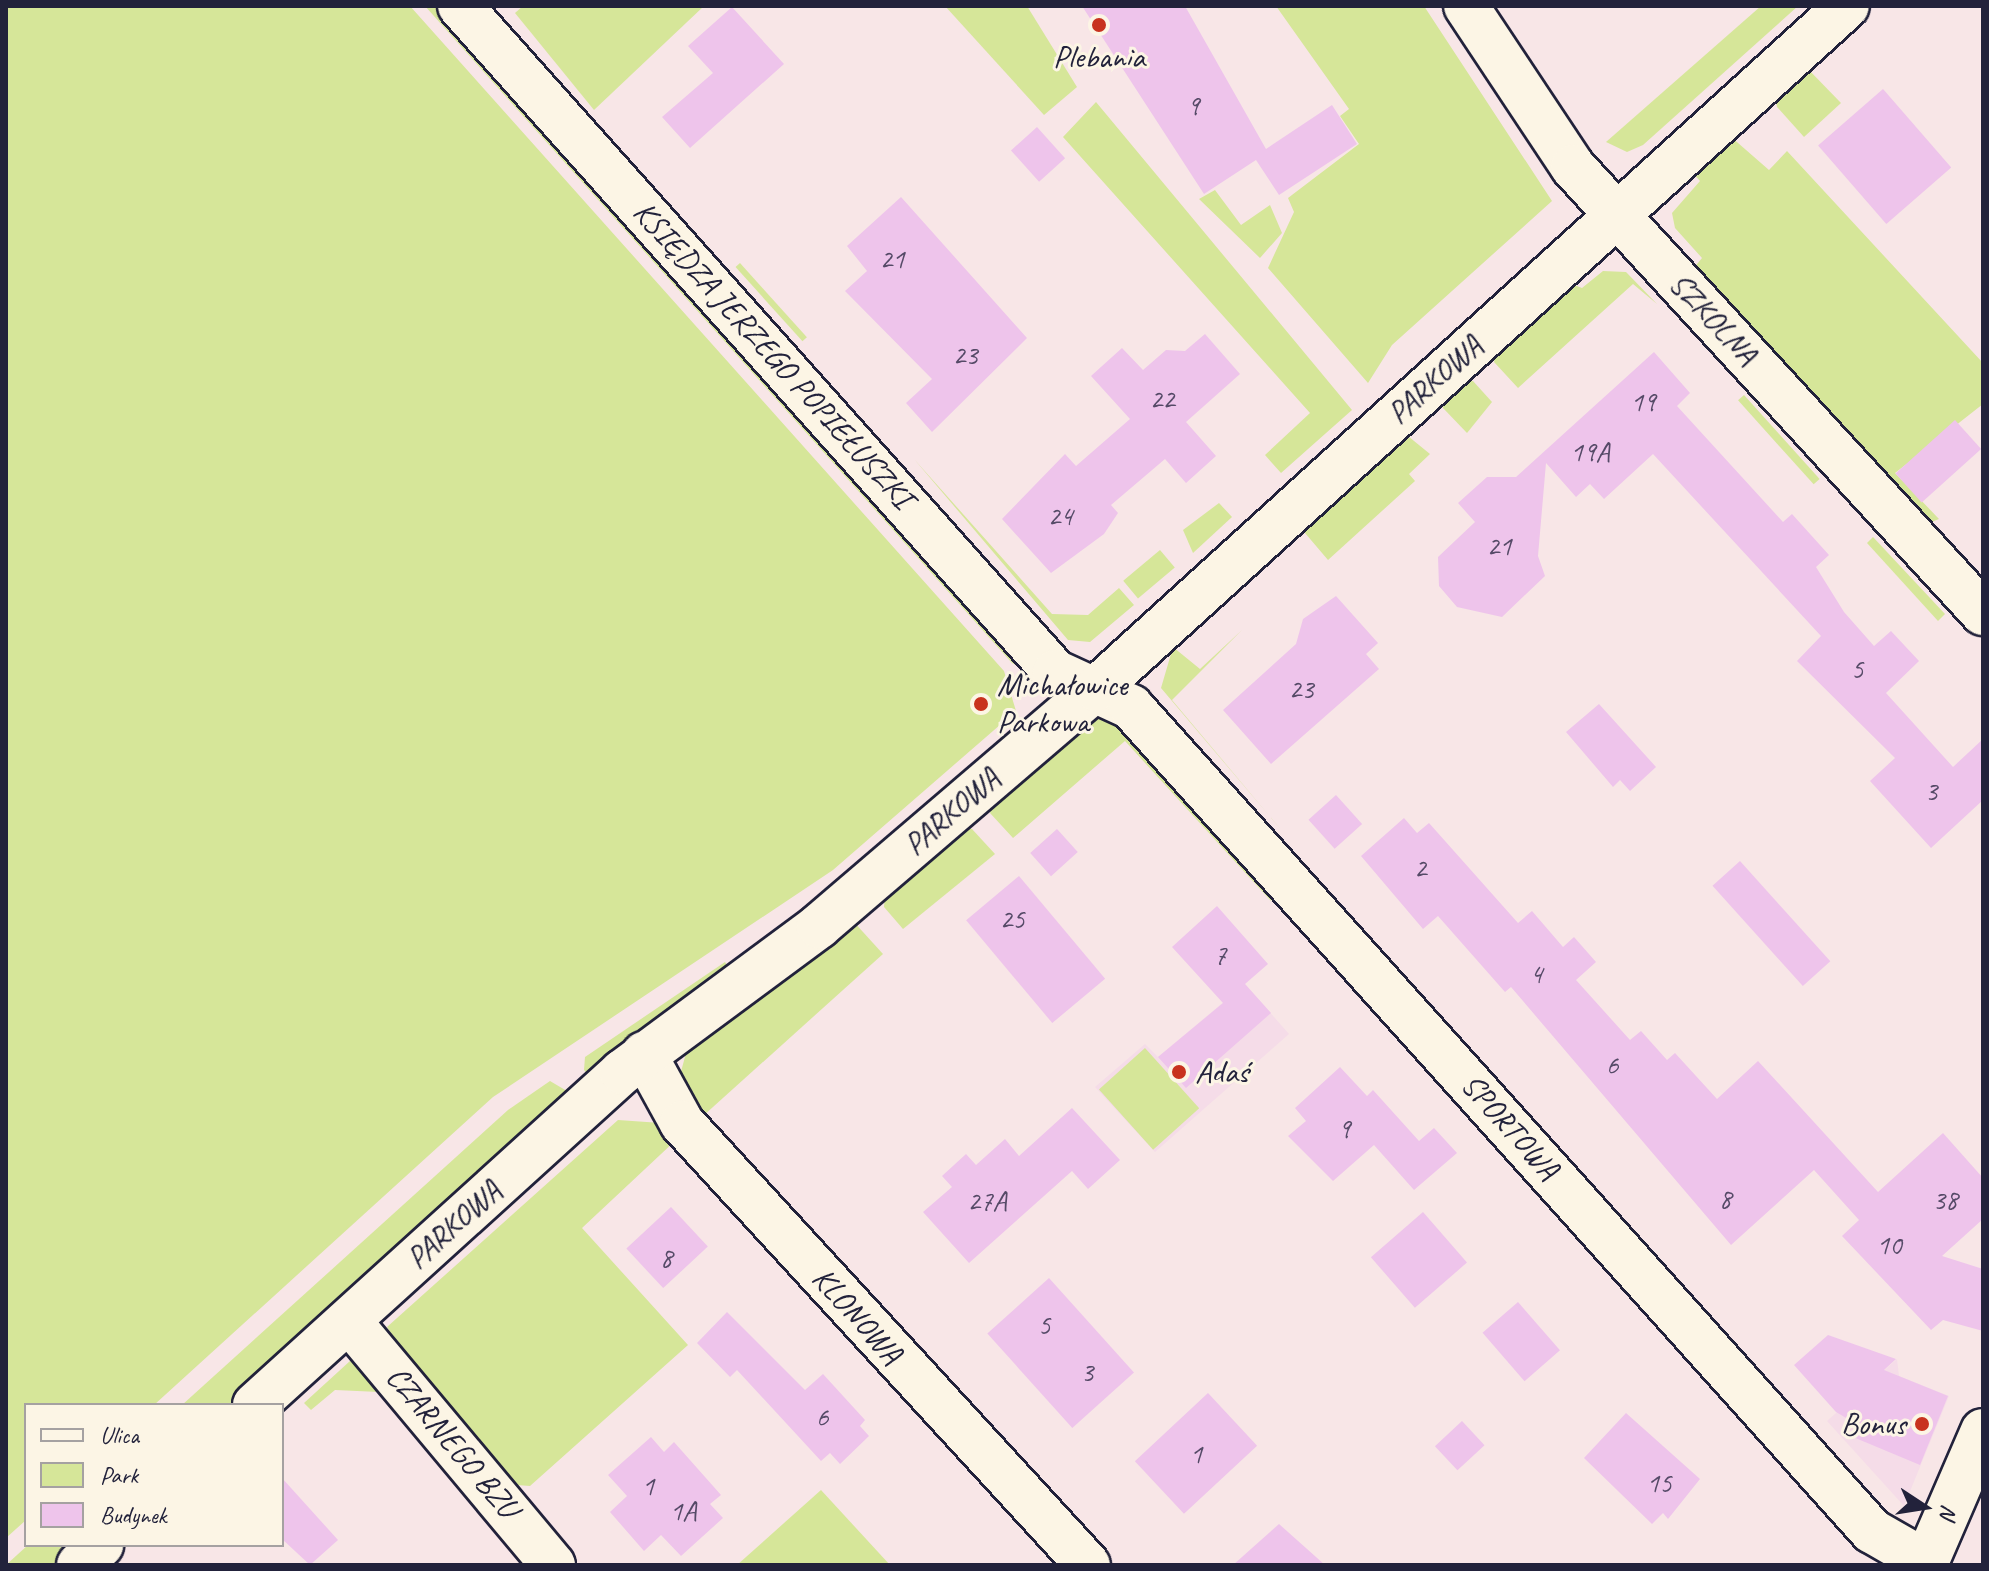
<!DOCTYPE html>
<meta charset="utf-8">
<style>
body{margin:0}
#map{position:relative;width:1989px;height:1571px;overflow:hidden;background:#f8e6e7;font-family:Caveat,sans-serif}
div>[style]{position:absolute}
.built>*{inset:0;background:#f5dce8}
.green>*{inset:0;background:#d6e699;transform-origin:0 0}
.building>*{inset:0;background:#eec4eb;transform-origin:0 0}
.roads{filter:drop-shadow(2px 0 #22223b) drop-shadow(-2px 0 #22223b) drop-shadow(0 2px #22223b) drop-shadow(0 -2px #22223b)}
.minor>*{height:44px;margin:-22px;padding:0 22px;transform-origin:22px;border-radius:22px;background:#fcf5e5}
.tertiary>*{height:44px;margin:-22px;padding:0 22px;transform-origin:22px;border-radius:22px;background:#fcf5e5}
.dots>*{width:22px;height:22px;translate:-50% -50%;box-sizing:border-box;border:4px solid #fcf5e5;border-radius:50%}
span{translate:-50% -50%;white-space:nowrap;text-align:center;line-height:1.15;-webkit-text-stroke:6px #fcf5e5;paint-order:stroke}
.number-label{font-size:28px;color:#554a67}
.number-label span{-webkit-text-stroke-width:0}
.poi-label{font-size:32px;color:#22223b}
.left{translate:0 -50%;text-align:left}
.right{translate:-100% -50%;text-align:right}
.street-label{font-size:32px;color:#22223b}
.frame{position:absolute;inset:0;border:8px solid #22223b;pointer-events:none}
.legend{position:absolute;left:24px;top:1403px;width:260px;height:144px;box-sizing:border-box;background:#fcf5e5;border:2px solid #a5a1a1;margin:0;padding:10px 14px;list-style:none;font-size:24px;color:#22223b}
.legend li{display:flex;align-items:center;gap:16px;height:40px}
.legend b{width:40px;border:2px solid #a5a1a1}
.north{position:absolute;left:1885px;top:1467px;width:80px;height:80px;-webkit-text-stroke:6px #fcf5e5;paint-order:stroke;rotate:102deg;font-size:22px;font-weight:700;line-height:32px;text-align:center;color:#22223b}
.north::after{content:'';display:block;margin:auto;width:28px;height:36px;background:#22223b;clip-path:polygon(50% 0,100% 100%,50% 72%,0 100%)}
</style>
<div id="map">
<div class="built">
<div style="clip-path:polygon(1245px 984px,1289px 1034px,1155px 1152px,1095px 1087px,1145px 1044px,1158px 1057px)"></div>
<div style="clip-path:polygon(1897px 1359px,1899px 1376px,1949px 1396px,1904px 1506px,1827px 1421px)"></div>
</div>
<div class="green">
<div style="clip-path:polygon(6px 6px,410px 6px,1004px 671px,1016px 711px,833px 870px,493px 1097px,154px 1405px,26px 1405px,26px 1520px,6px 1538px)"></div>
<div style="clip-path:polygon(425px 6px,438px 6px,1021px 668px,1012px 663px)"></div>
<div style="clip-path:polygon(523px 6px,704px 6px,594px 110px,515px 13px)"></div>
<div style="clip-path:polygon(945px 6px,1027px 6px,1077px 87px,1044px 115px)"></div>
<div style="clip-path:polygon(1276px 6px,1424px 6px,1552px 201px,1392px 345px,1368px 383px,1268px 268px,1294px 212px,1288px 198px,1359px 144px,1340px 116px,1349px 109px)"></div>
<div style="clip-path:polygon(1761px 6px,1798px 6px,1643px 145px,1627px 152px,1606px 142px)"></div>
<div style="clip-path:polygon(1807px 68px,1841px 103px,1804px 137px,1777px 107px,1775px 95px)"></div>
<div style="clip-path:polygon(1096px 102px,1352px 410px,1281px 473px,1265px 455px,1310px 413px,1063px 137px)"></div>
<div style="clip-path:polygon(1730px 136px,1769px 170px,1787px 151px,1983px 363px,1983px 404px,1895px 473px,1939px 519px,1927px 524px,1693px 269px,1702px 258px,1675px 228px,1672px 213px,1700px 181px,1691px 171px)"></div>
<div style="clip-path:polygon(1215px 190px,1241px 225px,1270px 205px,1282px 233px,1260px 258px,1199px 199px)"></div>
<div style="left:740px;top:263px;width:100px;height:6px;rotate:48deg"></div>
<div style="clip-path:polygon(1603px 271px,1626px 272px,1657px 304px,1633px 284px,1518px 388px,1494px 362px,1496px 350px,1569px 283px,1582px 288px)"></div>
<div style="clip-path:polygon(1462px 380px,1473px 381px,1492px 402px,1467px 433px,1443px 408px,1444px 396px)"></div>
<div style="left:1744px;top:395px;width:113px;height:8px;rotate:48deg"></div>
<div style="clip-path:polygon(1403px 432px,1430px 454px,1409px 474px,1415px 481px,1328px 560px,1305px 533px,1307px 520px)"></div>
<div style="clip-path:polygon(914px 459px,1052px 614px,1088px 615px,1119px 588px,1134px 605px,1090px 642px,1068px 640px)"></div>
<div style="clip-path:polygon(1219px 503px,1232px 517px,1193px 553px,1183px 530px)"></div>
<div style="clip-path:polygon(1873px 537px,1945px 614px,1938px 621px,1867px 543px)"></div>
<div style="left:1160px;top:550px;width:23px;height:48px;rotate:50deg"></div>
<div style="clip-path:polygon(1242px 630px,1172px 700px,1283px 832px,1161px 688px,1173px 647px,1200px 669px)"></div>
<div style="clip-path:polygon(1095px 718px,1112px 719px,1274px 893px,1271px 901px,1125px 741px,1013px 838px,990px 813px,993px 800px)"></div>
<div style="clip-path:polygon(961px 828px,972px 829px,995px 854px,903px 929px,884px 907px,885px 894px)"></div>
<div style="clip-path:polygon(853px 921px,883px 954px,703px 1116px,679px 1079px,689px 1042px)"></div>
<div style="clip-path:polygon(725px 962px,728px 967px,590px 1077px,584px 1070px,585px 1057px)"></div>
<div style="left:1145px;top:1048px;width:81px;height:62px;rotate:48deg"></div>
<div style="clip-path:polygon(550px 1081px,572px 1094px,229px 1405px,182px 1405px,508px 1110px)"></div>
<div style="clip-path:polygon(618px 1120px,661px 1123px,676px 1140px,582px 1228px,688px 1345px,530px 1486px,517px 1485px,425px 1388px,387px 1327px)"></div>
<div style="clip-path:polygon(350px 1361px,362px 1363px,395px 1410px,379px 1392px,335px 1390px,311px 1410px,304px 1403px)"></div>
<div style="clip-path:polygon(821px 1490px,890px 1565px,737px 1565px)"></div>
<div style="clip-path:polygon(28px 1545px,64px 1545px,69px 1550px,53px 1565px,6px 1565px)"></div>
</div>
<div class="building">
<div style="clip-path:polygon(1082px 6px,1185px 6px,1266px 149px,1332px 105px,1357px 144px,1279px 195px,1256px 160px,1204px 194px)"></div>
<div style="clip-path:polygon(732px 7px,784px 64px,690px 148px,662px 117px,713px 73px,688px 46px)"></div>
<div style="left:1883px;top:89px;width:104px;height:86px;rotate:49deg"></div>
<div style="left:1037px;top:127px;width:42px;height:35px;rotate:48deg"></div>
<div style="clip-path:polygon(901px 197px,1027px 338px,932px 432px,906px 403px,932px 379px,845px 291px,867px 271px,847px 246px)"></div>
<div style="clip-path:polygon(1205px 334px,1240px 374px,1186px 422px,1216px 456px,1186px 483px,1165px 459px,1111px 505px,1118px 513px,1104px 534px,1051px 573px,1002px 519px,1065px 454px,1076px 466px,1130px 419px,1091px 376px,1122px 348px,1143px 370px,1166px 350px,1185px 351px)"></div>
<div style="clip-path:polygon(1654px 352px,1690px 393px,1677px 406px,1783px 522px,1792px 514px,1829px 555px,1816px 567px,1844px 612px,1874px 646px,1891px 631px,1919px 661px,1886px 693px,1953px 767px,1983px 739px,1983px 800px,1931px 848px,1870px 781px,1895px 758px,1797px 661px,1821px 636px,1653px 454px,1604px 499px,1590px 484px,1576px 497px,1546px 463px,1538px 556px,1545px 576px,1502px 617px,1457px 607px,1439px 586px,1438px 557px,1475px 522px,1458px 503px,1487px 477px,1516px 477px)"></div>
<div style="left:1955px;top:420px;width:39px;height:80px;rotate:48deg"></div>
<div style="clip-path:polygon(1336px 596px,1378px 643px,1366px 654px,1379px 669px,1271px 764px,1223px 710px,1296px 644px,1303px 619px)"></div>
<div style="clip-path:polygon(1599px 704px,1656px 767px,1630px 791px,1620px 780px,1613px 787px,1566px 732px)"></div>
<div style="left:1336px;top:795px;width:39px;height:37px;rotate:48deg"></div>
<div style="clip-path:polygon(1404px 818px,1417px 833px,1429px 823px,1518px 923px,1532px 911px,1563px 947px,1574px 937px,1596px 962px,1576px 980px,1630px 1040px,1641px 1031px,1667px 1060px,1675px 1053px,1717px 1099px,1758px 1061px,1878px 1192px,1943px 1133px,1983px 1178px,1983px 1219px,1942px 1256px,1983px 1269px,1983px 1331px,1943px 1320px,1931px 1330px,1842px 1236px,1859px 1220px,1814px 1170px,1731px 1245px,1511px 987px,1505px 992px,1438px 916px,1423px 929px,1361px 856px)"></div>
<div style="left:1057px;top:829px;width:31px;height:36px;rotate:48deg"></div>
<div style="left:1740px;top:861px;width:135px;height:37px;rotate:48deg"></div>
<div style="left:1019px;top:876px;width:134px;height:69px;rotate:50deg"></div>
<div style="clip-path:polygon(1217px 906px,1268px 964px,1245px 984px,1271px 1013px,1186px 1088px,1158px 1057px,1223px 1003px,1172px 947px)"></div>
<div style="clip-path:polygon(1340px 1067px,1367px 1096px,1373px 1090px,1419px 1141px,1434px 1128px,1457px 1153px,1414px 1190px,1374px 1145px,1333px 1181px,1288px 1136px,1306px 1121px,1295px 1108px)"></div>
<div style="clip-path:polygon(1072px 1108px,1120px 1160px,1088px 1189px,1072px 1171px,969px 1263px,923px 1212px,952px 1187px,942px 1176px,966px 1154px,976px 1165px,1005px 1139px,1019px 1156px)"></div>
<div style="left:671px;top:1207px;width:54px;height:61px;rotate:47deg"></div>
<div style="left:1423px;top:1212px;width:67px;height:69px;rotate:49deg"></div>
<div style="left:1049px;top:1278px;width:127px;height:83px;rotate:48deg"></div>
<div style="left:1518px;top:1302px;width:64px;height:47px;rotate:49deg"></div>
<div style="clip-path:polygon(727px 1312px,805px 1390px,823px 1374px,865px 1420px,860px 1426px,869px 1436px,840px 1464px,830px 1453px,821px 1461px,737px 1370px,730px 1377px,697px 1343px)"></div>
<div style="clip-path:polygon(1828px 1335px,1896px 1359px,1884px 1370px,1948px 1396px,1920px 1465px,1853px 1437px,1858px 1425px,1836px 1412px,1794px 1365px)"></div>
<div style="left:1208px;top:1393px;width:72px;height:100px;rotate:47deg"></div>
<div style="clip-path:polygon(1626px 1413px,1700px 1479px,1668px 1519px,1663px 1513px,1652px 1524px,1584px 1458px)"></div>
<div style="left:1462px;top:1421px;width:33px;height:37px;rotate:47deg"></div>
<div style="clip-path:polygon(651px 1437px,664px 1452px,674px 1442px,721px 1495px,710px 1504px,723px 1518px,681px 1556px,661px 1535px,644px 1551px,610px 1512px,627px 1496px,608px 1475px)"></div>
<div style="clip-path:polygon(282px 1478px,338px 1540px,310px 1565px,282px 1539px)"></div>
<div style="clip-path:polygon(1279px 1524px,1325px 1565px,1233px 1565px)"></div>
</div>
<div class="roads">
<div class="minor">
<div style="left:460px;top:6px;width:893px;rotate:48.22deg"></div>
<div style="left:1055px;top:672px;width:84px;rotate:24.7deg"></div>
<div style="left:1131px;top:707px;width:1108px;rotate:48.04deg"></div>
<div style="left:1872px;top:1531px;width:62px;rotate:29.9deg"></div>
<div style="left:1466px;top:6px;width:193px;rotate:56.4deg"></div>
<div style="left:1573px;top:167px;width:606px;rotate:47.41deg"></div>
<div style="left:644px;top:1054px;width:79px;rotate:61.2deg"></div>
<div style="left:682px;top:1123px;width:600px;rotate:47.43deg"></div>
<div style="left:349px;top:1321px;width:318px;rotate:50.1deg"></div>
<div style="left:255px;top:1405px;width:496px;rotate:-42.2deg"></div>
<div style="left:622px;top:1072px;width:245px;rotate:-36.5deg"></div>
<div style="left:819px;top:926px;width:365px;rotate:-40.6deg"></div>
<div style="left:1096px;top:689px;width:1015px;rotate:-42.29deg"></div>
<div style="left:79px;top:1565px;width:30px;rotate:-42deg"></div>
</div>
<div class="tertiary">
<div style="left:1925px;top:1565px;width:146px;rotate:-66.6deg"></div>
</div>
</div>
<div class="dots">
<div style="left:1099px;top:25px;background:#c8321e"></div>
<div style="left:981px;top:704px;background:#c8321e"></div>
<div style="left:1179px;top:1072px;background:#c8321e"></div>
<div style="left:1922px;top:1424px;background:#c8321e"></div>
</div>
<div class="number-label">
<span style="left:1193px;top:106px">9</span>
<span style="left:892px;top:259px">21</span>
<span style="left:965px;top:355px">23</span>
<span style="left:1162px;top:399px">22</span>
<span style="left:1643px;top:402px">19</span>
<span style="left:1590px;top:452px">19A</span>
<span style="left:1060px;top:516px">24</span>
<span style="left:1499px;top:546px">21</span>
<span style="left:1857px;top:669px">5</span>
<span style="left:1301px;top:689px">23</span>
<span style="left:1931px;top:791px">3</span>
<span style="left:1420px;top:868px">2</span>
<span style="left:1012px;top:919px">25</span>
<span style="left:1220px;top:955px">7</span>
<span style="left:1536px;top:974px">4</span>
<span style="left:1612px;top:1065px">6</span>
<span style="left:1344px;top:1129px">9</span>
<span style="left:1725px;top:1199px">8</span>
<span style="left:1945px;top:1200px">38</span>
<span style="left:987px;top:1201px">27A</span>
<span style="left:1889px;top:1245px">10</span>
<span style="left:666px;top:1258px">8</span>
<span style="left:1044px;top:1325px">5</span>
<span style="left:1087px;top:1372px">3</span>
<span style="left:822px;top:1417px">6</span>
<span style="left:1196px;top:1454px">1</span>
<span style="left:1659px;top:1483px">15</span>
<span style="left:648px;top:1486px">1</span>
<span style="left:683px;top:1511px">1A</span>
</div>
<div class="poi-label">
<span style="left:1099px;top:57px">Plebania</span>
<span class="left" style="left:997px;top:704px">Michałowice<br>Parkowa</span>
<span class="left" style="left:1195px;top:1072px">Adaś</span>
<span class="right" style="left:1906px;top:1424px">Bonus</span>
</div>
<div class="street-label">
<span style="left:1713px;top:319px;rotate:47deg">SZKOLNA</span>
<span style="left:773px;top:355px;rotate:48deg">KSIĘDZA JERZEGO POPIEŁUSZKI</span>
<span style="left:1435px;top:380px;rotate:-42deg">PARKOWA</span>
<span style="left:952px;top:812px;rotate:-41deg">PARKOWA</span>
<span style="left:1510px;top:1127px;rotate:48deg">SPORTOWA</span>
<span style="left:454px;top:1225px;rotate:-42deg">PARKOWA</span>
<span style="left:857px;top:1316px;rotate:48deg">KLONOWA</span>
<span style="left:452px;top:1442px;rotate:50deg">CZARNEGO BZU</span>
</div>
<div class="frame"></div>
<ul class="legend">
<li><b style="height:10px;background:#fcf5e5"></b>Ulica</li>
<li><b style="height:22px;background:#d6e699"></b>Park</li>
<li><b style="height:22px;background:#eec4eb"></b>Budynek</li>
</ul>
<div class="north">N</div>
</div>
